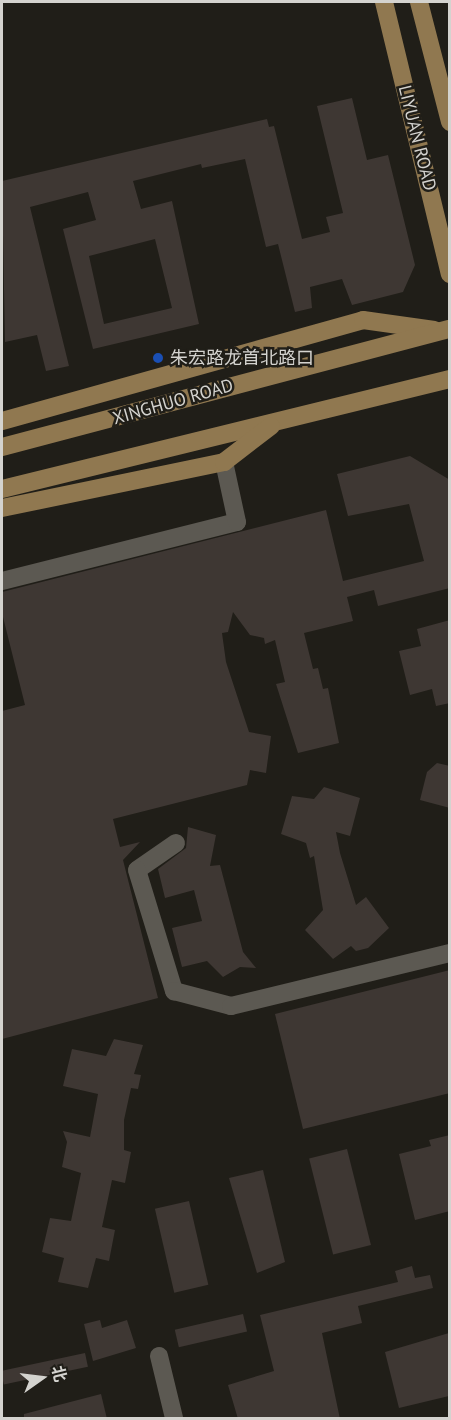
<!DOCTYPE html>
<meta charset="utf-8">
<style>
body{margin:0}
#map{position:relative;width:451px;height:1420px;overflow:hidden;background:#201e18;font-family:"PT Sans","Noto Sans SC",sans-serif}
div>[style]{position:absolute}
.building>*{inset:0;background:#3e3733;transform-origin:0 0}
.minor>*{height:18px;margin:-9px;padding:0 9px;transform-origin:9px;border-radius:9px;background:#5c5952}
.major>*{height:18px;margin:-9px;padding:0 9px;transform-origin:9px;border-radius:9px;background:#907850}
.dots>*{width:16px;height:16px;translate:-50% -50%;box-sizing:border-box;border:3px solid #201e18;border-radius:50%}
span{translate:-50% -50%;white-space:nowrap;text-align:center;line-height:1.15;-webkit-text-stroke:5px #201e18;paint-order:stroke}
.street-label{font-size:18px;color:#d4d3cf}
.poi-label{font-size:18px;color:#d4d3cf}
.left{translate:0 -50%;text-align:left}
.frame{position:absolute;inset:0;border:3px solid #d4d3cf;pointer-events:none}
.north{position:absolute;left:12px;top:1348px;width:60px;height:60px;-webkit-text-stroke:4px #201e18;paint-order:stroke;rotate:76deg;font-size:16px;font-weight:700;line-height:24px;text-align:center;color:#d4d3cf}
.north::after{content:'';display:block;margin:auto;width:21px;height:27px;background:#d4d3cf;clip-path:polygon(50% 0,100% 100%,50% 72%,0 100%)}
</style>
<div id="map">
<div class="building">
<div style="clip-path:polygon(evenodd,352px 98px,367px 160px,388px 155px,415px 265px,403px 292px,352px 305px,342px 279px,310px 287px,312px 308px,295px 312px,278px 244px,266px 247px,245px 159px,202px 168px,201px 164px,133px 181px,141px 209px,172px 201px,199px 324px,93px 349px,63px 229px,96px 220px,88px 192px,30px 207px,69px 366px,46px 371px,37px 335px,5px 342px,2px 181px,267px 119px,269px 127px,274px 126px,302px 239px,330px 232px,326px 217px,343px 213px,317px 106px,352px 98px,155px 239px,172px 308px,104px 324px,89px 256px,155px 239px)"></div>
<div style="clip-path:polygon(410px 456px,450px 480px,450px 588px,378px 606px,374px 590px,347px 597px,353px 621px,304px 633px,313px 669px,318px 668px,323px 689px,328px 688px,339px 743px,298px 753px,276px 684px,285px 682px,275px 640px,265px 644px,264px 638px,250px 635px,233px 612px,228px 632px,222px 633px,226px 662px,249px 732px,271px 736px,266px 773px,250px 770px,247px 785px,113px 819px,120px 847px,140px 842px,123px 860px,158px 998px,2px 1039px,2px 711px,25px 705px,2px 613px,2px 592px,326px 510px,343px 581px,424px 561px,409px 504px,348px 516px,337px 474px)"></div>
<div style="clip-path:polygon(450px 620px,450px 703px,436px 706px,432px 689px,410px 695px,399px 651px,421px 646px,417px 629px)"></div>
<div style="clip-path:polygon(437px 763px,450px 766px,450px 808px,420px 800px,427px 772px)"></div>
<div style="clip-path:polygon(324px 787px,360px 798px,350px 836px,336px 832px,340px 853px,356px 905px,366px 897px,389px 928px,368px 948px,356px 951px,351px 946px,333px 959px,305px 930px,323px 910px,314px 856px,310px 858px,306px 843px,281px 834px,292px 796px,314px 799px)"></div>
<div style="clip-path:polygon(188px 827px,216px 835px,210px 866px,220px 865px,243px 952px,256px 968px,240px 967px,223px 977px,207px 961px,182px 967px,172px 928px,202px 921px,194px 890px,165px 898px,158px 869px,186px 848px)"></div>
<div style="clip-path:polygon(450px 970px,450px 1093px,303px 1129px,275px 1014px)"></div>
<div style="clip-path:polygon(114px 1039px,143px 1045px,134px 1074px,141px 1075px,138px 1089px,131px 1088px,124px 1120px,124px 1150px,131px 1152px,125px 1183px,112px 1180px,102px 1227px,115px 1230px,109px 1261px,96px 1258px,88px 1288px,58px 1282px,64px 1258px,42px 1252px,50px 1218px,71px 1221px,81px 1173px,62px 1167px,67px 1142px,63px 1131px,90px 1137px,98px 1094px,63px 1086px,72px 1049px,106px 1056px)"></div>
<div style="clip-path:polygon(450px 1135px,450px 1211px,415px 1220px,399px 1154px,431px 1146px,429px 1140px)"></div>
<div style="left:347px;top:1149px;width:99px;height:39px;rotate:76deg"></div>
<div style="clip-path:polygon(263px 1170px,285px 1262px,257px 1273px,229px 1178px)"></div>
<div style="left:189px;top:1201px;width:86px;height:35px;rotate:77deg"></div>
<div style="clip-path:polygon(412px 1266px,415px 1278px,430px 1275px,433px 1288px,358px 1306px,362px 1323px,322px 1333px,340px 1419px,238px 1419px,228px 1385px,274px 1371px,260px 1315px,398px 1282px,395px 1271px)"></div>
<div style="left:243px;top:1314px;width:18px;height:70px;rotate:77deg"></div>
<div style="clip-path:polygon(100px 1320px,102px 1328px,127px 1320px,136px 1348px,93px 1361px,84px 1324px)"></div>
<div style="clip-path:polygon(449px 1333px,449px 1396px,399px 1408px,385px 1352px)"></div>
<div style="left:85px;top:1353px;width:14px;height:86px;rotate:78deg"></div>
<div style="clip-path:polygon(101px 1394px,107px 1419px,24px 1419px,24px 1414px)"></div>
</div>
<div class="minor">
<div style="left:2px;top:581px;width:242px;rotate:-14.1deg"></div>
<div style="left:237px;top:522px;width:61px;rotate:-102.2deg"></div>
<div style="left:176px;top:843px;width:47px;rotate:145.3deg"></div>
<div style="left:137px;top:870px;width:127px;rotate:73deg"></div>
<div style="left:174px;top:991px;width:59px;rotate:14.7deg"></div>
<div style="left:231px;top:1006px;width:225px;rotate:-13.6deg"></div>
<div style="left:159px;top:1356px;width:64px;rotate:76.4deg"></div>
</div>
<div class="major">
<div style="left:384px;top:2px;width:280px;rotate:76.4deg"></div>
<div style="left:419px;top:2px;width:124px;rotate:75.5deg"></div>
<div style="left:2px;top:421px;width:375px;rotate:-15.6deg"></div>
<div style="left:363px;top:320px;width:72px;rotate:8deg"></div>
<div style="left:2px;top:447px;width:463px;rotate:-14.8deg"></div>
<div style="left:2px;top:489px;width:461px;rotate:-13.8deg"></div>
<div style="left:2px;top:508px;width:227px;rotate:-11.7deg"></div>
<div style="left:224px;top:462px;width:59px;rotate:-37.5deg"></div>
</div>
<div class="dots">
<div style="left:158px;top:358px;background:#1a4fb4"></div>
</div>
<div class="street-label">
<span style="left:417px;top:138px;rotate:76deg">LIYUAN ROAD</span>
<span style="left:173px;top:402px;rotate:-16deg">XINGHUO ROAD</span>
</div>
<div class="poi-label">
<span class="left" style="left:170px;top:358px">朱宏路龙首北路口</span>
</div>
<div class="frame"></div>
<div class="north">北</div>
</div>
